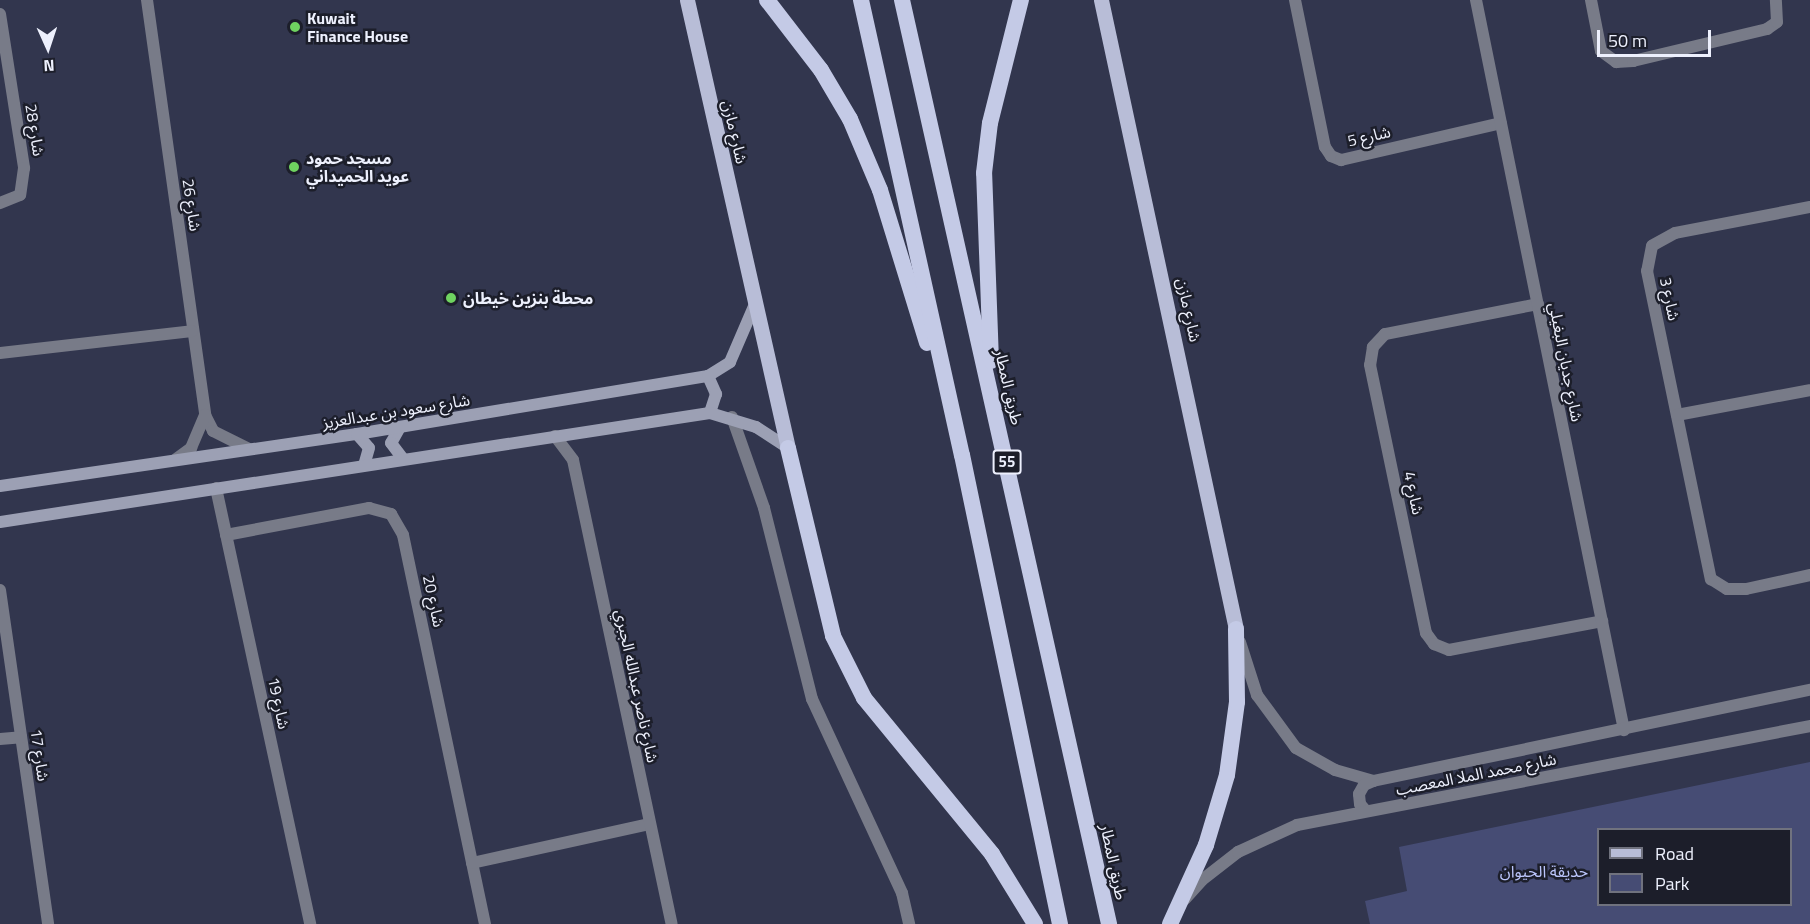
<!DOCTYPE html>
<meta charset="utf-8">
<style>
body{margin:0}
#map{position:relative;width:1810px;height:924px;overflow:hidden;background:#32364e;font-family:"Titillium Web","Noto Sans Arabic",sans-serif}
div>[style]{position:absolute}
.green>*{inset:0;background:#464c74}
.minor>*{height:12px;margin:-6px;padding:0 6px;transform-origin:6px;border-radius:6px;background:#787b88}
.tertiary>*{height:12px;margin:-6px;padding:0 6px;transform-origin:6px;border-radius:6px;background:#787b88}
.secondary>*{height:12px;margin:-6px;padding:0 6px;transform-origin:6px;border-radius:6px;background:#9ca0b4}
.primary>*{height:15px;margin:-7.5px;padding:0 7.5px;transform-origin:7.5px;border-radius:7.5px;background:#b8bdd7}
.trunk>*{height:16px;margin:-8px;padding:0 8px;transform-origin:8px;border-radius:8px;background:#c4cae6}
.dots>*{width:16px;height:16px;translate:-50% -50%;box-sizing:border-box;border:3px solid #1c1e2a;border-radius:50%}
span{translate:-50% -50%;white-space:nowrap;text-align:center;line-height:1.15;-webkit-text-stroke:5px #1c1e2a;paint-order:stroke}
.shield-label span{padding:2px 4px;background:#1c1e2a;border:2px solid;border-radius:4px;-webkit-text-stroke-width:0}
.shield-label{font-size:15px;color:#edf0fd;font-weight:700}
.poi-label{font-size:16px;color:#edf0fd;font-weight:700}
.left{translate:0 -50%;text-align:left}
.street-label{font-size:16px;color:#edf0fd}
.park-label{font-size:16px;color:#bbc5fb}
.legend{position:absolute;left:1597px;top:828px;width:195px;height:78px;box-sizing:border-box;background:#1c1e2a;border:2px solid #70727e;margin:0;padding:8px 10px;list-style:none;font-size:18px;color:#edf0fd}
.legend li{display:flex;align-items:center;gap:12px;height:30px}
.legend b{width:30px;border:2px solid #70727e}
.north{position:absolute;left:18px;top:18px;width:60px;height:60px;-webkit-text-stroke:4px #1c1e2a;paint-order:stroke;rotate:177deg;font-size:16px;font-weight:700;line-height:24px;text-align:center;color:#edf0fd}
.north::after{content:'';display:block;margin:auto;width:21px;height:27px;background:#edf0fd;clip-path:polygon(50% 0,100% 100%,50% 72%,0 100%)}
.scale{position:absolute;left:1597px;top:30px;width:114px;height:27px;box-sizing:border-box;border:3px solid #edf0fd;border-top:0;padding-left:8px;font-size:18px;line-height:21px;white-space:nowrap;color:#edf0fd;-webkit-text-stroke:4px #1c1e2a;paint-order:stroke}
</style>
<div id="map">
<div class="green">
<div style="clip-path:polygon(evenodd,1810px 762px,1810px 924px,1370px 924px,1365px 901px,1407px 891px,1399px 847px,1810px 762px,1598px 830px,1790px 830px,1790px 904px,1598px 904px,1598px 830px)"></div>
</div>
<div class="minor">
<div style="left:147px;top:0;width:419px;rotate:82deg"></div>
<div style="left:205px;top:415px;width:18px;rotate:63deg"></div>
<div style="left:213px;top:431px;width:40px;rotate:26.6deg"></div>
<div style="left:1295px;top:0;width:150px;rotate:78.5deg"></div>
<div style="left:1325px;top:147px;width:11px;rotate:56deg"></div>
<div style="left:1331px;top:156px;width:11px;rotate:22deg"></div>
<div style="left:1341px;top:160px;width:164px;rotate:-13deg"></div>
<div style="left:1591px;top:0;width:52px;rotate:78.9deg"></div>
<div style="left:1601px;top:51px;width:19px;rotate:36deg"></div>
<div style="left:1616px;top:62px;width:17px;rotate:-3deg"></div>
<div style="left:1633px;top:61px;width:138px;rotate:-13.4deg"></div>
<div style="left:1767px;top:29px;width:12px;rotate:-35deg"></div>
<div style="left:1777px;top:22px;width:22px;rotate:-93deg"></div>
<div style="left:0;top:14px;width:156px;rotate:81.1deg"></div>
<div style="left:24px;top:168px;width:27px;rotate:98deg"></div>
<div style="left:20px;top:195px;width:22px;rotate:158deg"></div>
<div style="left:1810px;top:207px;width:137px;rotate:169.1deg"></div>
<div style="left:1675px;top:233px;width:26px;rotate:151deg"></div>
<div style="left:1652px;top:246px;width:25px;rotate:101deg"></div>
<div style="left:1647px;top:271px;width:315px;rotate:78.3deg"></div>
<div style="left:1711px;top:579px;width:19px;rotate:32deg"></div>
<div style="left:1727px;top:589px;width:19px"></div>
<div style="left:1746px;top:589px;width:66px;rotate:-12.3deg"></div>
<div style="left:1538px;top:304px;width:156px;rotate:168.9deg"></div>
<div style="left:1385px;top:334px;width:18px;rotate:133deg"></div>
<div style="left:1373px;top:347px;width:18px;rotate:99deg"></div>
<div style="left:1370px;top:365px;width:274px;rotate:78.2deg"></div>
<div style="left:1426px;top:633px;width:14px;rotate:54deg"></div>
<div style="left:1434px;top:644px;width:16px;rotate:22deg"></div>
<div style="left:1449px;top:650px;width:156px;rotate:-10.7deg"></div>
<div style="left:0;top:353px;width:193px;rotate:-6.5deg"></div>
<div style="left:1677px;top:415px;width:135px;rotate:-10.6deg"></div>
<div style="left:732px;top:417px;width:96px;rotate:70.6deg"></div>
<div style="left:764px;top:508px;width:197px;rotate:75.9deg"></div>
<div style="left:812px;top:699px;width:214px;rotate:65.1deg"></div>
<div style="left:902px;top:893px;width:32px;rotate:77deg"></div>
<div style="left:176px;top:459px;width:19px;rotate:-36deg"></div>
<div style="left:191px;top:448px;width:36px;rotate:-67deg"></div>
<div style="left:216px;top:488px;width:446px;rotate:77.8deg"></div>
<div style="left:226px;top:535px;width:146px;rotate:-10.7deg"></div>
<div style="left:369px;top:508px;width:23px;rotate:15deg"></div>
<div style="left:391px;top:514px;width:24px;rotate:60deg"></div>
<div style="left:403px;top:535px;width:398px;rotate:78.1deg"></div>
<div style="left:0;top:590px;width:337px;rotate:81.8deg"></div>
<div style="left:0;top:739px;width:21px;rotate:-5deg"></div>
<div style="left:472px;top:863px;width:181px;rotate:-12.4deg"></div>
</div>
<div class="tertiary">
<div style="left:1476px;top:0;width:745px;rotate:78.54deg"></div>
<div style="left:555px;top:436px;width:30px;rotate:53deg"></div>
<div style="left:573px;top:460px;width:474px;rotate:78deg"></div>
<div style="left:1240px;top:642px;width:56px;rotate:72.2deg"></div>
<div style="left:1257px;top:695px;width:66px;rotate:53.7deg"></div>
<div style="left:1296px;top:748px;width:45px;rotate:29.4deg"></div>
<div style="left:1335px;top:770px;width:40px;rotate:16deg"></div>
<div style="left:1373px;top:781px;width:446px;rotate:-11.8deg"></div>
<div style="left:1366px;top:811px;width:9px;rotate:-131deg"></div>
<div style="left:1360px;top:804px;width:10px;rotate:-96deg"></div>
<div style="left:1359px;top:794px;width:10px;rotate:-61deg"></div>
<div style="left:1364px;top:785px;width:10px;rotate:-24deg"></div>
<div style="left:1185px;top:899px;width:25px;rotate:-48deg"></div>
<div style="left:1202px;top:880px;width:46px;rotate:-37.9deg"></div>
<div style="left:1238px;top:852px;width:65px;rotate:-24.6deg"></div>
<div style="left:1297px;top:825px;width:522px;rotate:-10.92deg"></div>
</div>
<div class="secondary">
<div style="left:708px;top:376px;width:20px;rotate:66deg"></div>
<div style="left:716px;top:394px;width:20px;rotate:108deg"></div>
<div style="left:400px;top:427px;width:18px;rotate:119deg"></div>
<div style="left:391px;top:443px;width:20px;rotate:53deg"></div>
<div style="left:357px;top:434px;width:18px;rotate:49deg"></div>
<div style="left:369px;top:448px;width:18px;rotate:106deg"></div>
<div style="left:0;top:486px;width:361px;rotate:-8.3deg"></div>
<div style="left:357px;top:434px;width:356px;rotate:-9.4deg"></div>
<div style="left:708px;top:376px;width:26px;rotate:-32deg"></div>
<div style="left:730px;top:362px;width:63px;rotate:-66.7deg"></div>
<div style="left:0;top:522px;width:718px;rotate:-8.73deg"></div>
<div style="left:710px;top:413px;width:48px;rotate:16.9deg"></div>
<div style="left:756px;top:427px;width:38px;rotate:33deg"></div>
</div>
<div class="primary">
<div style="left:687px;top:0;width:459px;rotate:77.3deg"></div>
<div style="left:1101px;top:0;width:643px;rotate:77.89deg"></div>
</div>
<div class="trunk">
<div style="left:767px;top:0;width:88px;rotate:52.4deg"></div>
<div style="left:821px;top:70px;width:57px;rotate:59.4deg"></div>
<div style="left:850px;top:119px;width:77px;rotate:67.1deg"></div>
<div style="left:880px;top:190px;width:160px;rotate:72.9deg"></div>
<div style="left:861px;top:0;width:466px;rotate:77.5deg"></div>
<div style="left:962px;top:455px;width:479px;rotate:78.2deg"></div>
<div style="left:902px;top:0;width:947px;rotate:77.37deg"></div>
<div style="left:991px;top:361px;width:188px;rotate:-92.1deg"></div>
<div style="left:984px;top:173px;width:50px;rotate:-83.2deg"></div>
<div style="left:990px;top:123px;width:127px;rotate:-75.9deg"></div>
<div style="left:788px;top:448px;width:193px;rotate:76.5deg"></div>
<div style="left:833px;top:636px;width:69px;rotate:63.4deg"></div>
<div style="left:864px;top:698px;width:202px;rotate:50.6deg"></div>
<div style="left:992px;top:854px;width:82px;rotate:58.4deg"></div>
<div style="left:1170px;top:924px;width:87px;rotate:-65.5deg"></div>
<div style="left:1206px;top:845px;width:73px;rotate:-73.3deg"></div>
<div style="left:1227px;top:775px;width:74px;rotate:-82.2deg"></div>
<div style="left:1237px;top:702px;width:73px;rotate:-90.8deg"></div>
</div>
<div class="dots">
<div style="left:295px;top:27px;background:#6fd360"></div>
<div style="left:294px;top:167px;background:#6fd360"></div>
<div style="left:451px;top:298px;background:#6fd360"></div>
</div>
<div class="shield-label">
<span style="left:1007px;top:462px">55</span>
</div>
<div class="poi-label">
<span class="left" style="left:307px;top:27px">Kuwait<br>Finance House</span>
<span class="left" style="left:306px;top:167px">مسجد حمود<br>عويد الحميداني</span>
<span class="left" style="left:463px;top:298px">محطة بنزين خيطان</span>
</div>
<div class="street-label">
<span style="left:35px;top:130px;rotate:81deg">شارع 28</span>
<span style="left:735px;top:132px;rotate:77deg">شارع مازن</span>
<span style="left:1369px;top:136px;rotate:-13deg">شارع 5</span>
<span style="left:192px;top:205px;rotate:82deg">شارع 26</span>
<span style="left:1670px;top:299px;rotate:78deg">شارع 3</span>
<span style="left:1189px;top:310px;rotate:78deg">شارع مازن</span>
<span style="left:1566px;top:362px;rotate:79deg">شارع جديان البغيلي</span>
<span style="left:1009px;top:387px;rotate:77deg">طريق المطار</span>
<span style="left:396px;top:411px;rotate:-9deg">شارع سعود بن عبدالعزيز</span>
<span style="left:1414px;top:493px;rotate:78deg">شارع 4</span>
<span style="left:434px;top:601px;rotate:78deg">شارع 20</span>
<span style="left:637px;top:686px;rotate:78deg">شارع ناصر عبدالله الجبري</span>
<span style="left:279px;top:703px;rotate:78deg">شارع 19</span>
<span style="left:40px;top:755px;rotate:82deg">شارع 17</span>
<span style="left:1476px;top:774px;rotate:-11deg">شارع محمد الملا المعصب</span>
<span style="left:1114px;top:862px;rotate:78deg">طريق المطار</span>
</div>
<div class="park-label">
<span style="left:1544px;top:871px">حديقة الحيوان</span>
</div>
<ul class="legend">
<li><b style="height:8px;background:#b8bdd7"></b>Road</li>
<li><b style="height:16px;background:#464c74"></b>Park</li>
</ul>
<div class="north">N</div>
<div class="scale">50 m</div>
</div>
